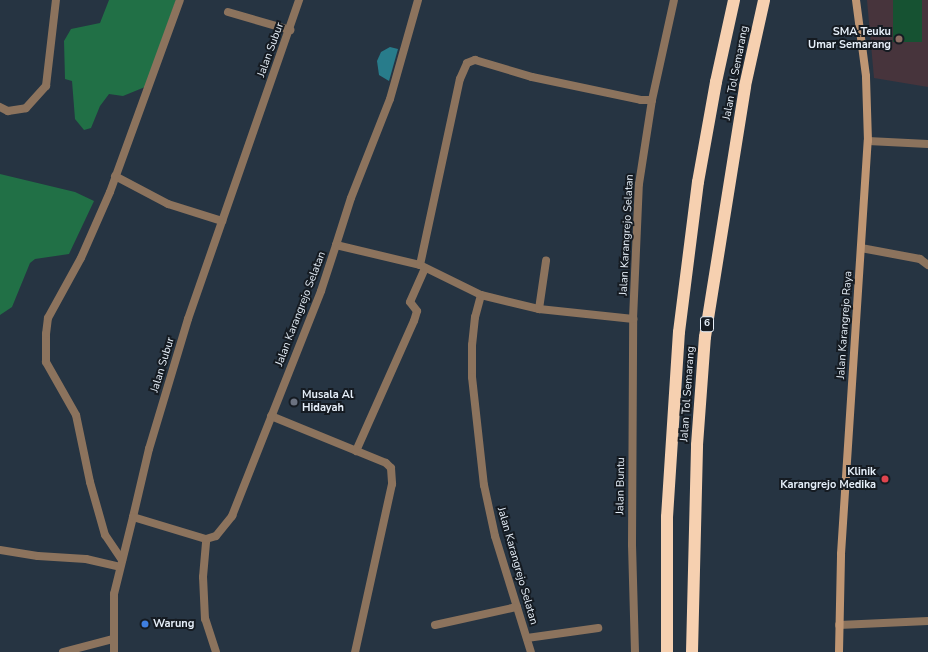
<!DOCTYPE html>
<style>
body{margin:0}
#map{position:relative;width:928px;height:652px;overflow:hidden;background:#263442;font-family:"Nunito Sans",sans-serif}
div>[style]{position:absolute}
.education>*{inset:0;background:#47343c}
.green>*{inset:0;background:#165232;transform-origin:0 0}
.forest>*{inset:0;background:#217046}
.water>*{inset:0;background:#287c8b}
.street>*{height:8px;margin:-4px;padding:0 4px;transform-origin:4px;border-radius:4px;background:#8c735d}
.secondary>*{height:8px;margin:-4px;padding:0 4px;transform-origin:4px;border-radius:4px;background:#bf9673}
.highway>*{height:12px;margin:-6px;padding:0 6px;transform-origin:6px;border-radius:6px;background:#f6d0b0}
.dots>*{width:11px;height:11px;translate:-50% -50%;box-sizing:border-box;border:2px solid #151b22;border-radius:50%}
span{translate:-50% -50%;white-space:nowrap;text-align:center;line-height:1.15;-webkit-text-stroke:4px #151b22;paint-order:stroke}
.shield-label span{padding:1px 3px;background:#151b22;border:1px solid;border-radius:3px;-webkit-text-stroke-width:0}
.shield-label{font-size:10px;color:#e6eff9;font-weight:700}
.poi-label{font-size:11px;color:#e6eff9;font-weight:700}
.right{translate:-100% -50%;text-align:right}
.left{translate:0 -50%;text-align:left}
.street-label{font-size:11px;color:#e6eff9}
</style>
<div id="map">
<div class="education">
<div style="clip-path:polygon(867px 0,928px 0,928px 87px,874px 78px)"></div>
</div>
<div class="green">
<div style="left:893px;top:0;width:29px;height:42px"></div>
</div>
<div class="forest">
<div style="clip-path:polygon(109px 0,176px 0,145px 87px,123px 96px,109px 94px,100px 106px,91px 128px,84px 130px,75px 119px,72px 81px,65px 79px,64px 41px,71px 29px,100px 23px)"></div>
<div style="clip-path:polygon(0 174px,75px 192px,94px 201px,69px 254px,35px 259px,30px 263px,12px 307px,0 315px)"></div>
</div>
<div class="water">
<div style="clip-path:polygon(390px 47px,398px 49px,389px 81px,379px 75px,377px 61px,381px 52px)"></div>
</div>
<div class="street">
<div style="left:228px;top:12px;width:65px;rotate:16.2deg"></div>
<div style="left:0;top:107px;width:9px;rotate:27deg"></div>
<div style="left:8px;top:111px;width:18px;rotate:-9deg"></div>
<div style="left:26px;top:108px;width:30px;rotate:-48deg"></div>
<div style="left:46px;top:86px;width:87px;rotate:-83.4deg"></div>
<div style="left:868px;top:141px;width:60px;rotate:2.9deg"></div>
<div style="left:115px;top:176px;width:60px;rotate:27.8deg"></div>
<div style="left:168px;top:204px;width:57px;rotate:17.5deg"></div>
<div style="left:336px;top:245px;width:49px;rotate:-72.3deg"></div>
<div style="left:351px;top:198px;width:106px;rotate:-68.5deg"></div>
<div style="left:390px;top:99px;width:103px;rotate:-74.2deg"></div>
<div style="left:861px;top:248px;width:60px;rotate:10.6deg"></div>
<div style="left:920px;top:259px;width:10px;rotate:37deg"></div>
<div style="left:420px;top:265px;width:190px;rotate:-77.9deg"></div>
<div style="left:460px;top:79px;width:17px;rotate:-66deg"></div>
<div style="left:467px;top:63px;width:9px;rotate:-21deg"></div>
<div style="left:475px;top:60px;width:59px;rotate:16.6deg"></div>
<div style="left:532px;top:77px;width:111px;rotate:11.9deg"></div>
<div style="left:641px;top:100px;width:11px"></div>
<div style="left:481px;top:295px;width:23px;rotate:105deg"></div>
<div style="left:475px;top:317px;width:28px;rotate:96deg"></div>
<div style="left:472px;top:345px;width:32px;rotate:90deg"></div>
<div style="left:472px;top:377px;width:109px;rotate:83.7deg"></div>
<div style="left:484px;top:485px;width:52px;rotate:77.8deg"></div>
<div style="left:495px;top:536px;width:121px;rotate:72.8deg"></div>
<div style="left:539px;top:309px;width:49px;rotate:-81.7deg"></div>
<div style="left:271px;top:416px;width:124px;rotate:22.2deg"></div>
<div style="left:386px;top:463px;width:7px;rotate:45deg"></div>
<div style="left:391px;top:468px;width:16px;rotate:86deg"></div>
<div style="left:392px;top:484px;width:172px;rotate:102.4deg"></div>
<div style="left:356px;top:451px;width:142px;rotate:-66deg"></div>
<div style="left:414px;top:321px;width:10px;rotate:-73deg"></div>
<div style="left:417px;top:311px;width:11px;rotate:-128deg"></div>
<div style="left:410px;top:302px;width:37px;rotate:-66deg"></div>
<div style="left:133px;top:517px;width:70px;rotate:-76.8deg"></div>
<div style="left:149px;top:449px;width:136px;rotate:-73.3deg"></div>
<div style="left:188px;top:319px;width:338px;rotate:-70.8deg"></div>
<div style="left:0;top:550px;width:38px;rotate:9deg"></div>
<div style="left:38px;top:556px;width:48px;rotate:3.6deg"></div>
<div style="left:86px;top:559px;width:35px;rotate:13deg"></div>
<div style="left:122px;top:560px;width:30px;rotate:-124deg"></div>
<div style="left:105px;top:535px;width:55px;rotate:-105.8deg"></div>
<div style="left:90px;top:482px;width:68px;rotate:-101.8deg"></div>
<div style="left:76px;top:415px;width:61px;rotate:-119.5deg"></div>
<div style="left:46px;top:362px;width:28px;rotate:-90deg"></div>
<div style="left:46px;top:334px;width:16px;rotate:-83deg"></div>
<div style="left:48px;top:318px;width:68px;rotate:-61.2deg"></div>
<div style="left:81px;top:258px;width:72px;rotate:-66.3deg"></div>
<div style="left:110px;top:192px;width:204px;rotate:-70deg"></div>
<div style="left:435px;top:625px;width:84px;rotate:-12.4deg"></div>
<div style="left:839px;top:625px;width:89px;rotate:-2.6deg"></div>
<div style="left:527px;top:638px;width:72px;rotate:-8deg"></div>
<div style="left:63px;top:652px;width:52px;rotate:-14.6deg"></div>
<div style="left:114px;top:652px;width:58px;rotate:-90deg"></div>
<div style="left:114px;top:594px;width:79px;rotate:-76.1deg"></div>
<div style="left:133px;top:517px;width:76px;rotate:16.8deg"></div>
<div style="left:216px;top:652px;width:35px;rotate:-108deg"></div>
<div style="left:205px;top:619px;width:42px;rotate:-92.7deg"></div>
<div style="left:203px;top:577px;width:38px;rotate:-85deg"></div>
<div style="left:206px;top:539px;width:10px;rotate:-17deg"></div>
<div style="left:216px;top:536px;width:26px;rotate:-51deg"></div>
<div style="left:232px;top:516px;width:242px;rotate:-68.4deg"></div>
<div style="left:321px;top:291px;width:48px;rotate:-71.9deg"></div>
<div style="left:336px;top:245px;width:86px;rotate:13.4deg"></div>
<div style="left:420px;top:265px;width:68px;rotate:26.2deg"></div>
<div style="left:481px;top:295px;width:60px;rotate:13.6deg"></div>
<div style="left:539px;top:309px;width:95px;rotate:6.1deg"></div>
<div style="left:635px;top:652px;width:107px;rotate:-91.6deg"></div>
<div style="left:632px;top:545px;width:226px;rotate:-89.7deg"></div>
<div style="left:633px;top:319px;width:135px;rotate:-87.5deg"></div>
<div style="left:639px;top:184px;width:85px;rotate:-81.2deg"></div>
<div style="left:652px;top:100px;width:102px;rotate:-77.6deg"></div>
</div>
<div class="secondary">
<div style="left:839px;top:652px;width:98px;rotate:-88.8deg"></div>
<div style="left:841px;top:554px;width:414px;rotate:-86.3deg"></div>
<div style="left:868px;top:141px;width:65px;rotate:-91.8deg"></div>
<div style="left:866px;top:76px;width:77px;rotate:-97.5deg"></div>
</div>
<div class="highway">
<div style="left:667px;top:652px;width:135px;rotate:-90deg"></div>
<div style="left:667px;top:517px;width:185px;rotate:-86.3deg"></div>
<div style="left:679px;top:332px;width:151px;rotate:-82.8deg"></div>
<div style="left:698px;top:182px;width:102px;rotate:-79.8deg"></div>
<div style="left:716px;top:82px;width:84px;rotate:-77.6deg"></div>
<div style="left:692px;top:652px;width:207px;rotate:-88.6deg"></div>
<div style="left:697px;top:445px;width:108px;rotate:-85.8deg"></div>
<div style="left:705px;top:337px;width:254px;rotate:-80.9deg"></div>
<div style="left:745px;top:86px;width:88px;rotate:-77.5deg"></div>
</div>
<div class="dots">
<div style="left:899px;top:39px;background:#8d6e63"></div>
<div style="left:294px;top:402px;background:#6b7280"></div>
<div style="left:885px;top:479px;background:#e0444e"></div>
<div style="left:145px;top:624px;background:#3f7fe0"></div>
</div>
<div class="shield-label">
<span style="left:707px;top:324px">6</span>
</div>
<div class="poi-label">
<span class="right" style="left:891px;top:39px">SMA Teuku<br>Umar Semarang</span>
<span class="left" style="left:302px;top:402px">Musala Al<br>Hidayah</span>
<span class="right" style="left:876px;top:479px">Klinik<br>Karangrejo Medika</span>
<span class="left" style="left:153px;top:624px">Warung</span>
</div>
<div class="street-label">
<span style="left:271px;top:50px;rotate:-70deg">Jalan Subur</span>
<span style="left:736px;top:73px;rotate:-79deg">Jalan Tol Semarang</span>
<span style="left:627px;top:235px;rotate:-87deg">Jalan Karangrejo Selatan</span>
<span style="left:301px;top:309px;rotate:-69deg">Jalan Karangrejo Selatan</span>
<span style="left:845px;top:325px;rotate:-86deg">Jalan Karangrejo Raya</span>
<span style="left:163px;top:365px;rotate:-73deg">Jalan Subur</span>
<span style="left:688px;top:394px;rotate:-86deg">Jalan Tol Semarang</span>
<span style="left:621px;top:486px;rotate:-89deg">Jalan Buntu</span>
<span style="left:517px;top:566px;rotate:74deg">Jalan Karangrejo Selatan</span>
</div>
</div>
